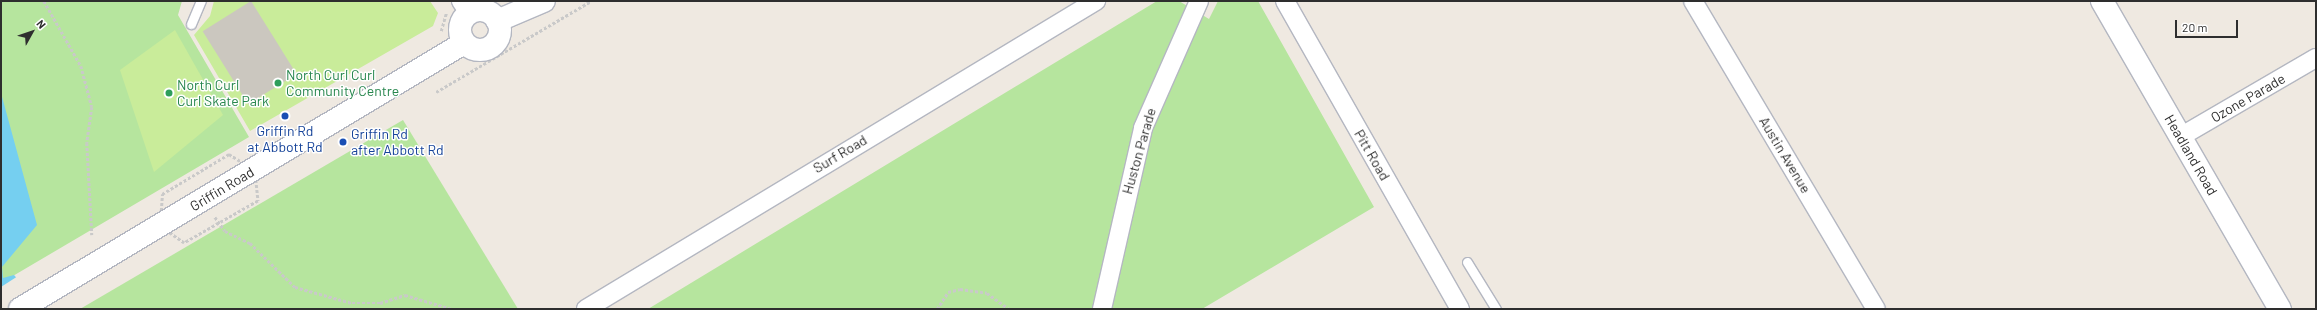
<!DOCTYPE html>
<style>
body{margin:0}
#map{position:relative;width:2317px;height:310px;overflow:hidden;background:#efe9e1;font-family:Barlow,sans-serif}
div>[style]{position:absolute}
.green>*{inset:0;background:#b6e59e}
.pitch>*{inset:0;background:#c9ec9a}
.water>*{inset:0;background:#75cff0}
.pier>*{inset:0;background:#efe9e1}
.building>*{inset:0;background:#cbc7bf;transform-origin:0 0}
.path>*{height:2.5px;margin-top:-1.25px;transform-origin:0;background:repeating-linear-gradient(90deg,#c9c9c9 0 3px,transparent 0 5px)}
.roads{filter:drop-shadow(1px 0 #b4b7c1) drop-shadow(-1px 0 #b4b7c1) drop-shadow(0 1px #b4b7c1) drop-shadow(0 -1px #b4b7c1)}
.service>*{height:9px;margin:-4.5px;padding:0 4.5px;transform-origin:4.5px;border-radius:4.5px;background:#fff}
.minor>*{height:18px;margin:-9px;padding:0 9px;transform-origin:9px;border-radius:9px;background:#fff}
.tertiary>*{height:22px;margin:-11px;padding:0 11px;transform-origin:11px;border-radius:11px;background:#fff}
.secondary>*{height:22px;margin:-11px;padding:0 11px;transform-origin:11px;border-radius:11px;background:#fff}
.secondary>.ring{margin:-11px;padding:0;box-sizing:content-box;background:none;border:22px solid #fff;border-radius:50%}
.dots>*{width:11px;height:11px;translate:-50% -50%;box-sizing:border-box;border:2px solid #fff;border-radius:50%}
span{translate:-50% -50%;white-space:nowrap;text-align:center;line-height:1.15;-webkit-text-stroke:3px #fff;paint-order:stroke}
.leisure-label{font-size:14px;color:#27864d}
.left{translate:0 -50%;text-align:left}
.street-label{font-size:14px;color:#2e2e2e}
.transit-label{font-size:14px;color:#164399}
.frame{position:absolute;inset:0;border:2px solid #2e2e2e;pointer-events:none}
.north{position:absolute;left:12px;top:12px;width:40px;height:40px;-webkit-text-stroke:3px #fff;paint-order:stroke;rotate:50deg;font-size:11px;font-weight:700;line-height:16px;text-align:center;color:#2e2e2e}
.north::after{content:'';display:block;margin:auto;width:14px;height:18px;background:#2e2e2e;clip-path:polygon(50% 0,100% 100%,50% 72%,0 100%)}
.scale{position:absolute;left:2175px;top:20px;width:63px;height:18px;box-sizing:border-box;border:2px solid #2e2e2e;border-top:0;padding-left:5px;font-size:12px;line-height:14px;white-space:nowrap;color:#2e2e2e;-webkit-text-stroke:3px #fff;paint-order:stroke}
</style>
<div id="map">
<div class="green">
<div style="clip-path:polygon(1px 1px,182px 1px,178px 15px,249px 137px,1px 283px)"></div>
<div style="clip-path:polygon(1157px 1px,1179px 1px,1209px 19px,1218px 1px,1258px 1px,1374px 207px,1202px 309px,648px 309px)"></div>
<div style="clip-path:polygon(403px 120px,518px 309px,80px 309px)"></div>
</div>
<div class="pitch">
<div style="clip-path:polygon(214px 1px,430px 1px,438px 13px,433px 26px,250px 131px,194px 35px,210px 16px)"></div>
<div style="clip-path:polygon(175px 30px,223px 115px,154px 172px,120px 70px)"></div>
</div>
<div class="water">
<div style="clip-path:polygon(1px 93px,37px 225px,2px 267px,3px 278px,14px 275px,44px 309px,1px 309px)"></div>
</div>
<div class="pier">
<div style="clip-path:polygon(18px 276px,38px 299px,44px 309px,1px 309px,1px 287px)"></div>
</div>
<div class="building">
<div style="left:251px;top:1px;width:86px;height:57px;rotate:58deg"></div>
</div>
<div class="path">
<div style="left:44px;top:1px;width:75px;rotate:60.4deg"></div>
<div style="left:81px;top:66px;width:42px;rotate:75deg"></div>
<div style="left:92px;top:107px;width:36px;rotate:98deg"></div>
<div style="left:87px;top:143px;width:92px;rotate:86.9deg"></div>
<div style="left:441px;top:31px;width:19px;rotate:-74deg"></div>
<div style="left:436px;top:92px;width:180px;rotate:-30.4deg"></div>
<div style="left:229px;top:154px;width:31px;rotate:32deg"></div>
<div style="left:255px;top:170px;width:31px;rotate:84deg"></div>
<div style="left:258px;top:201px;width:85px;rotate:150.4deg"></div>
<div style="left:184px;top:243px;width:29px;rotate:-145deg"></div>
<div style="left:160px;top:226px;width:32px;rotate:-86deg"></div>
<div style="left:162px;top:194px;width:78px;rotate:-30.8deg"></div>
<div style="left:215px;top:217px;width:17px;rotate:54deg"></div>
<div style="left:225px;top:231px;width:28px;rotate:26deg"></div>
<div style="left:250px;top:243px;width:63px;rotate:44.4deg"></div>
<div style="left:295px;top:287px;width:59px;rotate:15.7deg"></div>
<div style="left:352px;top:303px;width:28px"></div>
<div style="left:380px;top:303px;width:26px;rotate:-18deg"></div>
<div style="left:405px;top:295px;width:49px;rotate:16.6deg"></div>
<div style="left:937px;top:309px;width:20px;rotate:-57deg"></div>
<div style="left:948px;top:292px;width:12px;rotate:-14deg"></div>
<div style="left:960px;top:289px;width:27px;rotate:8deg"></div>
<div style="left:987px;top:293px;width:27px;rotate:36deg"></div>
</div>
<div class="roads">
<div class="service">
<div style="left:191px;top:24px;width:25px;rotate:-67deg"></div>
<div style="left:1467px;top:262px;width:55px;rotate:58.3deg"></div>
</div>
<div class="minor">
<div style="left:461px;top:1px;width:14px;rotate:56deg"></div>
<div style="left:1285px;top:1px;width:354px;rotate:60.4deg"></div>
<div style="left:1693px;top:1px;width:358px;rotate:59.3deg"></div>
<div style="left:2180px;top:137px;width:157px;rotate:-30.2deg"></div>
<div style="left:586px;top:309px;width:596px;rotate:-31.13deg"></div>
<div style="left:1102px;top:309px;width:186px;rotate:-77.2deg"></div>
<div style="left:1143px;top:128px;width:139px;rotate:-66.2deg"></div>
</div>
<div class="tertiary">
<div style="left:2102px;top:1px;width:356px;rotate:60deg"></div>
</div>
<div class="secondary">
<div class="ring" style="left:460px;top:10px;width:18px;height:18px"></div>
<div style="left:497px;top:21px;width:51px;rotate:-23.1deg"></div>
<div style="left:20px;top:309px;width:518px;rotate:-30.93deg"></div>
</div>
</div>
<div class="dots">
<div style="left:278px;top:83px;background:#2e9e5b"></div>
<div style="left:169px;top:93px;background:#2e9e5b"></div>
<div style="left:285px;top:116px;background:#1a4fb4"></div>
<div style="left:343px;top:142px;background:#1a4fb4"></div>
</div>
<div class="leisure-label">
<span class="left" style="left:286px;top:83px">North Curl Curl<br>Community Centre</span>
<span class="left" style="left:177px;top:93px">North Curl<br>Curl Skate Park</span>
</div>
<div class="street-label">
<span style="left:2248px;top:98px;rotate:-30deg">Ozone Parade</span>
<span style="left:1139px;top:151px;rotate:-74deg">Huston Parade</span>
<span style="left:840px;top:154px;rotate:-31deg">Surf Road</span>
<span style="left:1372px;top:155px;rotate:60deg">Pitt Road</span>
<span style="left:1785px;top:155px;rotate:59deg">Austin Avenue</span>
<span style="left:2191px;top:155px;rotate:60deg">Headland Road</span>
<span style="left:222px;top:189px;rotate:-31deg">Griffin Road</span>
</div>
<div class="transit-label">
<span style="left:285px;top:139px">Griffin Rd<br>at Abbott Rd</span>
<span class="left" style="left:351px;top:142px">Griffin Rd<br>after Abbott Rd</span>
</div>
<div class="frame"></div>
<div class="north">N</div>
<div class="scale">20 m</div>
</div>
